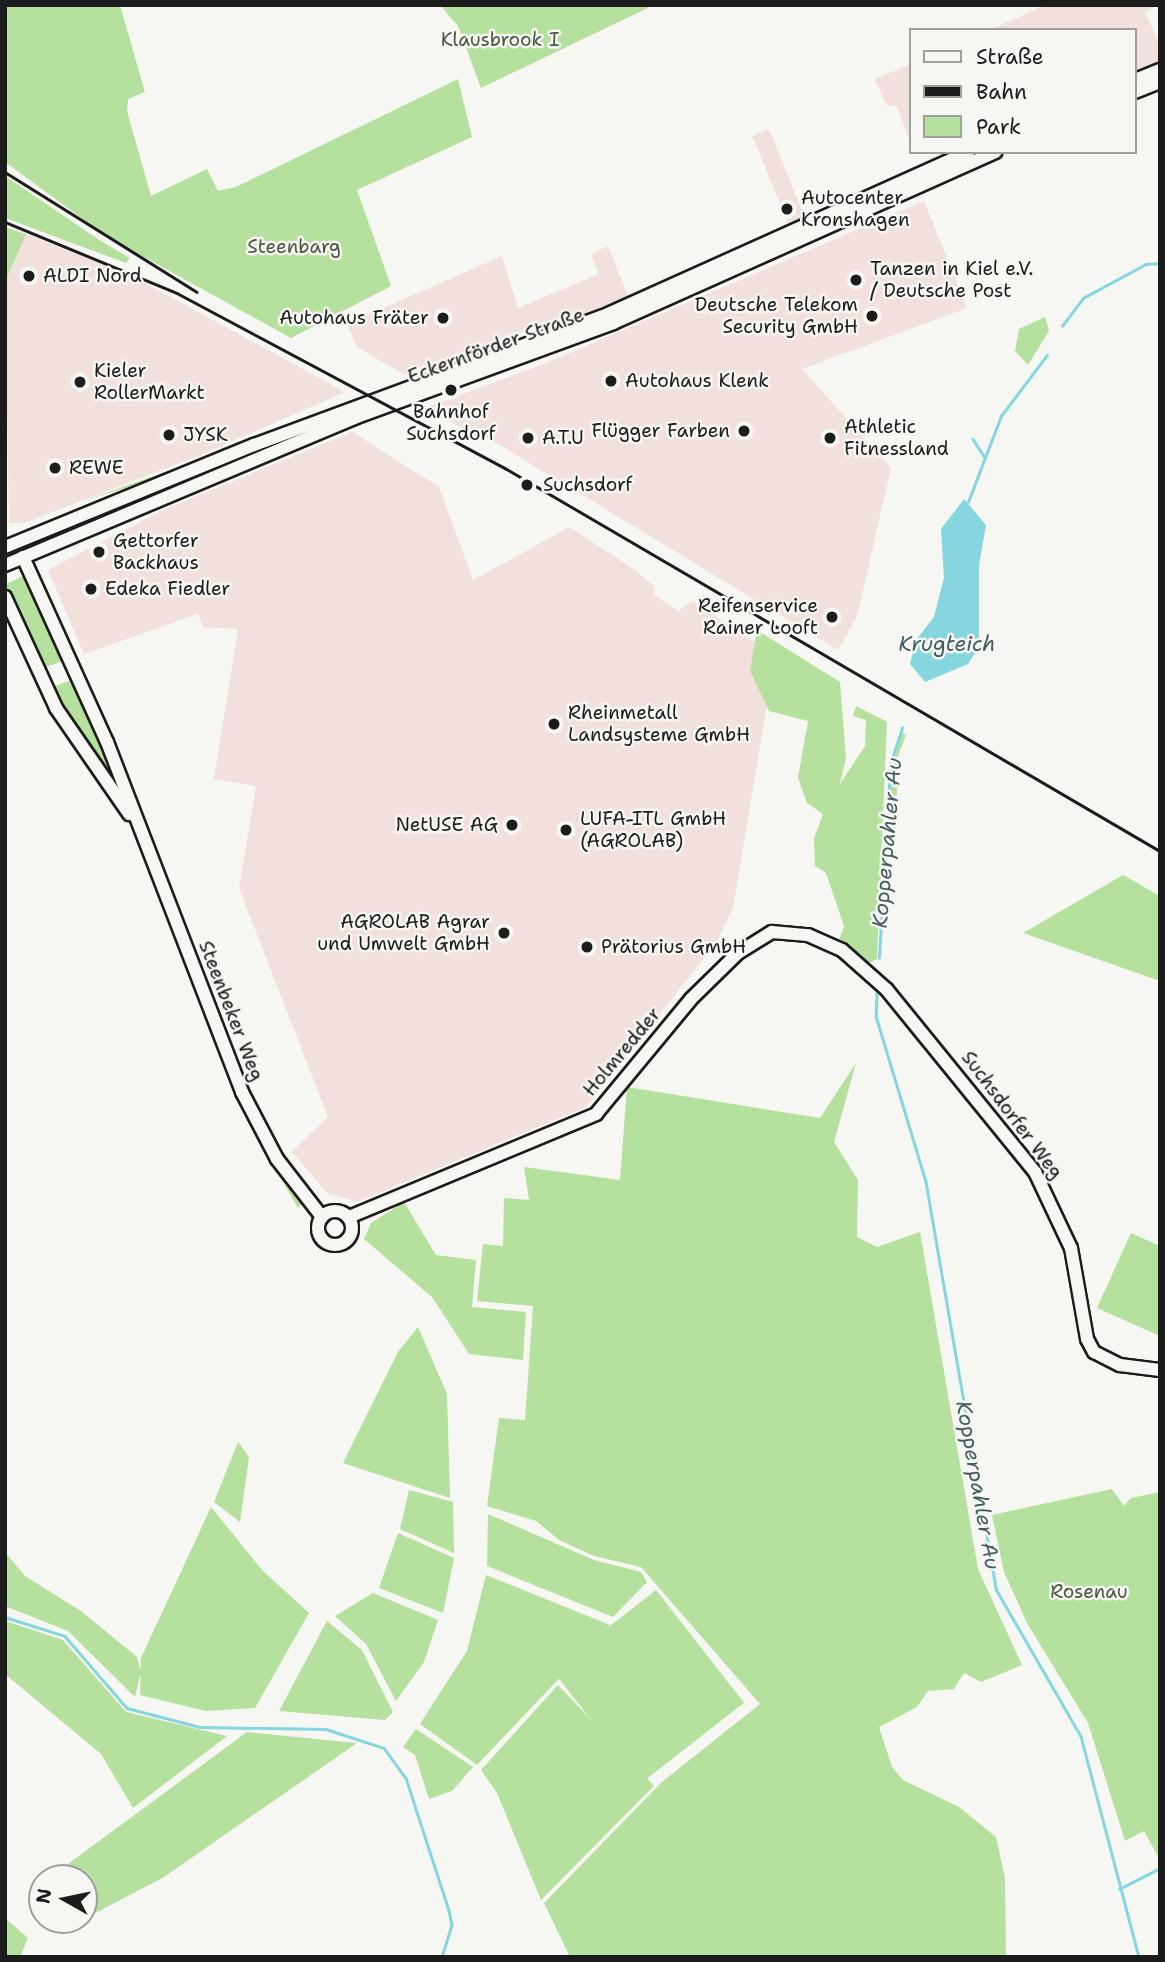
<!DOCTYPE html>
<meta charset="utf-8">
<style>
body{margin:0}
#map{position:relative;width:1165px;height:1962px;overflow:hidden;background:#f6f6f2;font-family:"Shantell Sans",sans-serif}
div>[style]{position:absolute}
.built>*{inset:0;background:#f2e0dc;transform-origin:0 0}
.green>*{inset:0;background:#b6e09d;transform-origin:0 0}
.water>*{inset:0;background:#85d6de}
.stream>*{height:2.5px;margin:-1.25px;padding:0 1.25px;transform-origin:1.25px;border-radius:1.25px;background:#85d6de}
.roads{filter:drop-shadow(2px 0 #1c1c1c) drop-shadow(-2px 0 #1c1c1c) drop-shadow(0 2px #1c1c1c) drop-shadow(0 -2px #1c1c1c)}
.tertiary>*{height:12px;margin:-6px;padding:0 6px;transform-origin:6px;border-radius:6px;background:#f6f6f2}
.tertiary>.ring{margin:-6px;padding:0;box-sizing:content-box;background:none;border:12px solid #f6f6f2;border-radius:50%}
.secondary>*{height:12px;margin:-6px;padding:0 6px;transform-origin:6px;border-radius:6px;background:#f6f6f2}
.rail>*{height:2.5px;margin:-1.25px;padding:0 1.25px;transform-origin:1.25px;border-radius:1.25px;background:#1c1c1c}
.dots>*{width:19px;height:19px;translate:-50% -50%;box-sizing:border-box;border:4px solid #f6f6f2;border-radius:50%}
span{translate:-50% -50%;white-space:nowrap;text-align:center;line-height:1.15;-webkit-text-stroke:5px #f6f6f2;paint-order:stroke}
.park-label{font-size:19px;color:#4a5743}
.poi-label{font-size:19px;color:#1c1c1c}
.left{translate:0 -50%;text-align:left}
.right{translate:-100% -50%;text-align:right}
.street-label{font-size:19px;color:#1c1c1c}
.water-label{font-size:21px;color:#415d60;font-style:italic}
.frame{position:absolute;inset:0;border:7px solid #1c1c1c;pointer-events:none}
.legend{position:absolute;left:909px;top:28px;width:228px;height:126px;box-sizing:border-box;background:#f6f6f2;border:2px solid #9f9f9c;margin:0;padding:9px 12px;list-style:none;font-size:21px;color:#1c1c1c}
.legend li{display:flex;align-items:center;gap:14px;height:35px}
.legend b{width:35px;border:2px solid #9f9f9c}
.north{position:absolute;left:28px;top:1864px;width:70px;height:70px;box-sizing:border-box;background:#f6f6f2;border:2px solid #9f9f9c;border-radius:50%;rotate:279deg;font-size:19px;font-weight:700;line-height:28px;text-align:center;color:#1c1c1c}
.north::after{content:'';display:block;margin:auto;width:24px;height:32px;background:#1c1c1c;clip-path:polygon(50% 0,100% 100%,50% 72%,0 100%)}
</style>
<div id="map">
<div class="built">
<div style="clip-path:polygon(1045px 5px,1158px 5px,1145px 12px,1160px 45px,1160px 63px,1135px 74px,1135px 30px,990px 30px)"></div>
<div style="clip-path:polygon(911px 64px,911px 145px,897px 106px,886px 105px,875px 79px)"></div>
<div style="left:769px;top:129px;width:95px;height:18px;rotate:68deg"></div>
<div style="clip-path:polygon(924px 201px,967px 308px,802px 369px,891px 468px,857px 616px,838px 650px,498px 444px,422px 409px,544px 364px)"></div>
<div style="clip-path:polygon(26px 234px,136px 278px,345px 392px,203px 454px,24px 523px,9px 523px,5px 282px)"></div>
<div style="clip-path:polygon(608px 246px,628px 296px,548px 328px,538px 326px,405px 375px,357px 347px,347px 324px,502px 256px,518px 308px,599px 274px,591px 254px)"></div>
<div style="clip-path:polygon(352px 432px,439px 487px,473px 580px,570px 527px,635px 570px,655px 587px,654px 595px,678px 611px,693px 601px,775px 655px,733px 908px,716px 943px,586px 1107px,357px 1202px,327px 1193px,292px 1152px,328px 1117px,239px 888px,256px 786px,214px 779px,238px 629px,203px 627px,198px 614px,84px 654px,48px 570px,161px 511px)"></div>
</div>
<div class="green">
<div style="clip-path:polygon(5px 5px,120px 5px,145px 92px,128px 99px,127px 111px,151px 196px,207px 169px,218px 191px,236px 187px,458px 79px,472px 137px,357px 190px,391px 286px,291px 338px,106px 236px,5px 162px)"></div>
<div style="clip-path:polygon(440px 5px,654px 5px,481px 88px,458px 26px)"></div>
<div style="clip-path:polygon(5px 176px,101px 241px,130px 258px,126px 263px,5px 218px)"></div>
<div style="clip-path:polygon(5px 227px,26px 234px,5px 282px)"></div>
<div style="clip-path:polygon(1045px 317px,1049px 331px,1028px 365px,1015px 351px,1019px 329px)"></div>
<div style="clip-path:polygon(332px 406px,167px 475px,83px 501px,199px 460px)"></div>
<div style="clip-path:polygon(25px 575px,67px 659px,41px 669px,8px 591px,6px 584px)"></div>
<div style="clip-path:polygon(757px 630px,840px 682px,846px 758px,840px 784px,865px 746px,866px 720px,853px 716px,856px 706px,887px 722px,877px 959px,867px 964px,838px 943px,844px 926px,826px 873px,815px 866px,814px 839px,823px 814px,807px 803px,798px 778px,808px 721px,769px 711px,750px 671px)"></div>
<div style="clip-path:polygon(72px 680px,75px 681px,124px 796px,68px 721px,52px 687px)"></div>
<div style="clip-path:polygon(902px 733px,906px 735px,898px 756px,895px 838px,888px 835px,891px 766px)"></div>
<div style="clip-path:polygon(1123px 875px,1160px 896px,1160px 981px,1023px 933px)"></div>
<div style="clip-path:polygon(164px 908px,250px 1121px,302px 1204px,298px 1208px,248px 1122px)"></div>
<div style="clip-path:polygon(856px 1063px,834px 1142px,858px 1180px,857px 1237px,877px 1247px,920px 1232px,978px 1569px,1022px 1665px,981px 1682px,964px 1673px,954px 1689px,928px 1691px,917px 1707px,879px 1727px,892px 1767px,903px 1780px,959px 1807px,996px 1837px,1005px 1878px,1006px 1957px,570px 1957px,544px 1903px,662px 1782px,760px 1704px,641px 1567px,594px 1556px,559px 1540px,536px 1521px,487px 1506px,499px 1418px,525px 1420px,533px 1306px,477px 1301px,483px 1244px,503px 1246px,504px 1198px,529px 1200px,524px 1167px,620px 1180px,627px 1087px,820px 1118px)"></div>
<div style="clip-path:polygon(404px 1202px,436px 1255px,476px 1260px,472px 1307px,526px 1312px,523px 1360px,469px 1354px,432px 1297px,364px 1239px,371px 1223px)"></div>
<div style="clip-path:polygon(1131px 1233px,1160px 1246px,1160px 1336px,1097px 1308px)"></div>
<div style="clip-path:polygon(418px 1327px,447px 1394px,450px 1498px,343px 1463px,398px 1352px)"></div>
<div style="clip-path:polygon(238px 1442px,249px 1457px,240px 1522px,214px 1502px)"></div>
<div style="clip-path:polygon(1112px 1489px,1124px 1506px,1131px 1498px,1160px 1492px,1160px 1860px,1144px 1831px,1125px 1841px,1088px 1723px,1027px 1623px,1004px 1572px,992px 1515px)"></div>
<div style="clip-path:polygon(409px 1490px,453px 1502px,454px 1553px,400px 1529px)"></div>
<div style="clip-path:polygon(211px 1507px,263px 1571px,309px 1613px,255px 1708px,206px 1711px,140px 1695px,141px 1658px)"></div>
<div style="clip-path:polygon(488px 1514px,594px 1560px,641px 1572px,647px 1582px,613px 1617px,487px 1566px)"></div>
<div style="clip-path:polygon(398px 1533px,454px 1558px,443px 1613px,379px 1588px)"></div>
<div style="clip-path:polygon(5px 1552px,25px 1576px,81px 1611px,137px 1657px,141px 1672px,135px 1697px,68px 1631px,5px 1606px)"></div>
<div style="clip-path:polygon(486px 1575px,610px 1625px,477px 1765px,420px 1724px,467px 1651px)"></div>
<div style="left:656px;top:1590px;width:143px;height:131px;rotate:52deg"></div>
<div style="clip-path:polygon(373px 1593px,438px 1620px,424px 1662px,396px 1701px,366px 1644px,335px 1616px)"></div>
<div style="clip-path:polygon(5px 1621px,63px 1640px,126px 1712px,227px 1736px,133px 1808px,101px 1754px,5px 1674px)"></div>
<div style="clip-path:polygon(327px 1621px,362px 1650px,393px 1712px,385px 1720px,279px 1711px)"></div>
<div style="clip-path:polygon(558px 1685px,654px 1786px,541px 1900px,497px 1793px,481px 1770px)"></div>
<div style="clip-path:polygon(416px 1729px,473px 1767px,452px 1791px,429px 1799px,415px 1755px,403px 1747px)"></div>
<div style="clip-path:polygon(247px 1732px,357px 1743px,164px 1877px,84px 1919px,84px 1878px,49px 1878px)"></div>
<div style="clip-path:polygon(5px 1918px,28px 1938px,20px 1957px,5px 1957px)"></div>
</div>
<div class="water">
<div style="clip-path:polygon(964px 499px,986px 525px,979px 565px,979px 647px,968px 664px,925px 682px,910px 664px,916px 640px,934px 617px,944px 578px,941px 529px)"></div>
</div>
<div class="stream">
<div style="left:1062px;top:326px;width:35px;rotate:-53deg"></div>
<div style="left:1083px;top:298px;width:72px;rotate:-28.4deg"></div>
<div style="left:1146px;top:264px;width:14px;rotate:-4deg"></div>
<div style="left:973px;top:439px;width:20px;rotate:57deg"></div>
<div style="left:968px;top:502px;width:92px;rotate:-69deg"></div>
<div style="left:1001px;top:416px;width:76px;rotate:-53deg"></div>
<div style="left:879px;top:958px;width:193px;rotate:-86.7deg"></div>
<div style="left:890px;top:765px;width:39px;rotate:-72deg"></div>
<div style="left:877px;top:993px;width:23px;rotate:92deg"></div>
<div style="left:876px;top:1016px;width:173px;rotate:73.2deg"></div>
<div style="left:926px;top:1182px;width:413px;rotate:80.2deg"></div>
<div style="left:996px;top:1589px;width:170px;rotate:60deg"></div>
<div style="left:1081px;top:1736px;width:228px;rotate:75.3deg"></div>
<div style="left:5px;top:1617px;width:63px;rotate:17.6deg"></div>
<div style="left:65px;top:1636px;width:95px;rotate:49.3deg"></div>
<div style="left:127px;top:1708px;width:75px;rotate:14.6deg"></div>
<div style="left:200px;top:1727px;width:126px;rotate:0.9deg"></div>
<div style="left:326px;top:1729px;width:61px;rotate:18.1deg"></div>
<div style="left:384px;top:1748px;width:37px;rotate:54deg"></div>
<div style="left:406px;top:1778px;width:139px;rotate:72deg"></div>
<div style="left:449px;top:1910px;width:15px;rotate:79deg"></div>
<div style="left:452px;top:1925px;width:34px;rotate:107deg"></div>
<div style="left:1119px;top:1889px;width:46px;rotate:-27.1deg"></div>
</div>
<div class="roads">
<div class="tertiary">
<div style="left:23px;top:557px;width:203px;rotate:65.6deg"></div>
<div style="left:107px;top:742px;width:375px;rotate:68.9deg"></div>
<div style="left:242px;top:1092px;width:76px;rotate:62.4deg"></div>
<div style="left:277px;top:1159px;width:73px;rotate:52.2deg"></div>
<div style="left:5px;top:597px;width:122px;rotate:65.3deg"></div>
<div style="left:56px;top:708px;width:129px;rotate:55.4deg"></div>
<div class="ring" style="left:318px;top:1211px;width:22px;height:22px"></div>
<div style="left:349px;top:1217px;width:268px;rotate:-22.6deg"></div>
<div style="left:596px;top:1114px;width:149px;rotate:-50.4deg"></div>
<div style="left:691px;top:999px;width:66px;rotate:-44.4deg"></div>
<div style="left:738px;top:953px;width:40px;rotate:-32deg"></div>
<div style="left:772px;top:932px;width:36px;rotate:5deg"></div>
<div style="left:808px;top:935px;width:37px;rotate:24deg"></div>
<div style="left:842px;top:950px;width:60px;rotate:41.6deg"></div>
<div style="left:887px;top:990px;width:235px;rotate:50.9deg"></div>
<div style="left:1035px;top:1172px;width:84px;rotate:64.7deg"></div>
<div style="left:1071px;top:1248px;width:92px;rotate:80deg"></div>
<div style="left:1087px;top:1339px;width:15px;rotate:62deg"></div>
<div style="left:1094px;top:1352px;width:29px;rotate:27deg"></div>
<div style="left:1120px;top:1365px;width:40px;rotate:7.1deg"></div>
</div>
<div class="secondary">
<div style="left:1135px;top:80px;width:27px;rotate:-22deg"></div>
<div style="left:1135px;top:92px;width:27px;rotate:-22deg"></div>
<div style="left:5px;top:547px;width:269px;rotate:-22.3deg"></div>
<div style="left:254px;top:445px;width:380px;rotate:-20.3deg"></div>
<div style="left:610px;top:313px;width:393px;rotate:-24.2deg"></div>
<div style="left:5px;top:565px;width:379px;rotate:-22.8deg"></div>
<div style="left:354px;top:418px;width:276px;rotate:-20.1deg"></div>
<div style="left:613px;top:323px;width:419px;rotate:-24.1deg"></div>
</div>
</div>
<div class="rail">
<div style="left:5px;top:172px;width:226px;rotate:32deg"></div>
<div style="left:5px;top:222px;width:186px;rotate:22.4deg"></div>
<div style="left:177px;top:293px;width:372px;rotate:28.1deg"></div>
<div style="left:505px;top:468px;width:759px;rotate:30.32deg"></div>
</div>
<div class="dots">
<div style="left:787px;top:209px;background:#1c1c1c"></div>
<div style="left:29px;top:276px;background:#1c1c1c"></div>
<div style="left:856px;top:280px;background:#1c1c1c"></div>
<div style="left:872px;top:316px;background:#1c1c1c"></div>
<div style="left:443px;top:318px;background:#1c1c1c"></div>
<div style="left:611px;top:381px;background:#1c1c1c"></div>
<div style="left:80px;top:382px;background:#1c1c1c"></div>
<div style="left:451px;top:390px;background:#1c1c1c"></div>
<div style="left:744px;top:431px;background:#1c1c1c"></div>
<div style="left:169px;top:435px;background:#1c1c1c"></div>
<div style="left:528px;top:438px;background:#1c1c1c"></div>
<div style="left:830px;top:438px;background:#1c1c1c"></div>
<div style="left:55px;top:468px;background:#1c1c1c"></div>
<div style="left:527px;top:485px;background:#1c1c1c"></div>
<div style="left:99px;top:552px;background:#1c1c1c"></div>
<div style="left:91px;top:589px;background:#1c1c1c"></div>
<div style="left:832px;top:617px;background:#1c1c1c"></div>
<div style="left:554px;top:724px;background:#1c1c1c"></div>
<div style="left:512px;top:825px;background:#1c1c1c"></div>
<div style="left:566px;top:830px;background:#1c1c1c"></div>
<div style="left:504px;top:933px;background:#1c1c1c"></div>
<div style="left:587px;top:947px;background:#1c1c1c"></div>
</div>
<div class="park-label">
<span style="left:500px;top:40px">Klausbrook I</span>
<span style="left:294px;top:247px">Steenbarg</span>
<span style="left:1089px;top:1592px">Rosenau</span>
</div>
<div class="poi-label">
<span class="left" style="left:801px;top:209px">Autocenter<br>Kronshagen</span>
<span class="left" style="left:870px;top:280px">Tanzen in Kiel e.V.<br>/ Deutsche Post</span>
<span class="left" style="left:43px;top:276px">ALDI Nord</span>
<span class="right" style="left:858px;top:316px">Deutsche Telekom<br>Security GmbH</span>
<span class="right" style="left:429px;top:318px">Autohaus Fräter</span>
<span class="left" style="left:94px;top:382px">Kieler<br>RollerMarkt</span>
<span class="left" style="left:625px;top:381px">Autohaus Klenk</span>
<span style="left:451px;top:423px">Bahnhof<br>Suchsdorf</span>
<span class="left" style="left:844px;top:438px">Athletic<br>Fitnessland</span>
<span class="right" style="left:730px;top:431px">Flügger Farben</span>
<span class="left" style="left:183px;top:435px">JYSK</span>
<span class="left" style="left:542px;top:438px">A.T.U</span>
<span class="left" style="left:69px;top:468px">REWE</span>
<span class="left" style="left:543px;top:485px">Suchsdorf</span>
<span class="left" style="left:113px;top:552px">Gettorfer<br>Backhaus</span>
<span class="left" style="left:105px;top:589px">Edeka Fiedler</span>
<span class="right" style="left:818px;top:617px">Reifenservice<br>Rainer Looft</span>
<span class="left" style="left:568px;top:724px">Rheinmetall<br>Landsysteme GmbH</span>
<span class="left" style="left:580px;top:830px">LUFA-ITL GmbH<br>(AGROLAB)</span>
<span class="right" style="left:498px;top:825px">NetUSE AG</span>
<span class="right" style="left:490px;top:933px">AGROLAB Agrar<br>und Umwelt GmbH</span>
<span class="left" style="left:601px;top:947px">Prätorius GmbH</span>
</div>
<div class="street-label">
<span style="left:496px;top:346px;rotate:-20deg">Eckernförder Straße</span>
<span style="left:231px;top:1011px;rotate:69deg">Steenbeker Weg</span>
<span style="left:622px;top:1052px;rotate:-50deg">Holmredder</span>
<span style="left:1012px;top:1115px;rotate:53deg">Suchsdorfer Weg</span>
</div>
<div class="water-label">
<span style="left:947px;top:644px">Krugteich</span>
<span style="left:887px;top:843px;rotate:-85deg">Kopperpahler Au</span>
<span style="left:978px;top:1485px;rotate:80deg">Kopperpahler Au</span>
</div>
<div class="frame"></div>
<ul class="legend">
<li><b style="height:9px;background:#f6f6f2"></b>Straße</li>
<li><b style="height:9px;background:#1c1c1c"></b>Bahn</li>
<li><b style="height:19px;background:#b6e09d"></b>Park</li>
</ul>
<div class="north">N</div>
</div>
